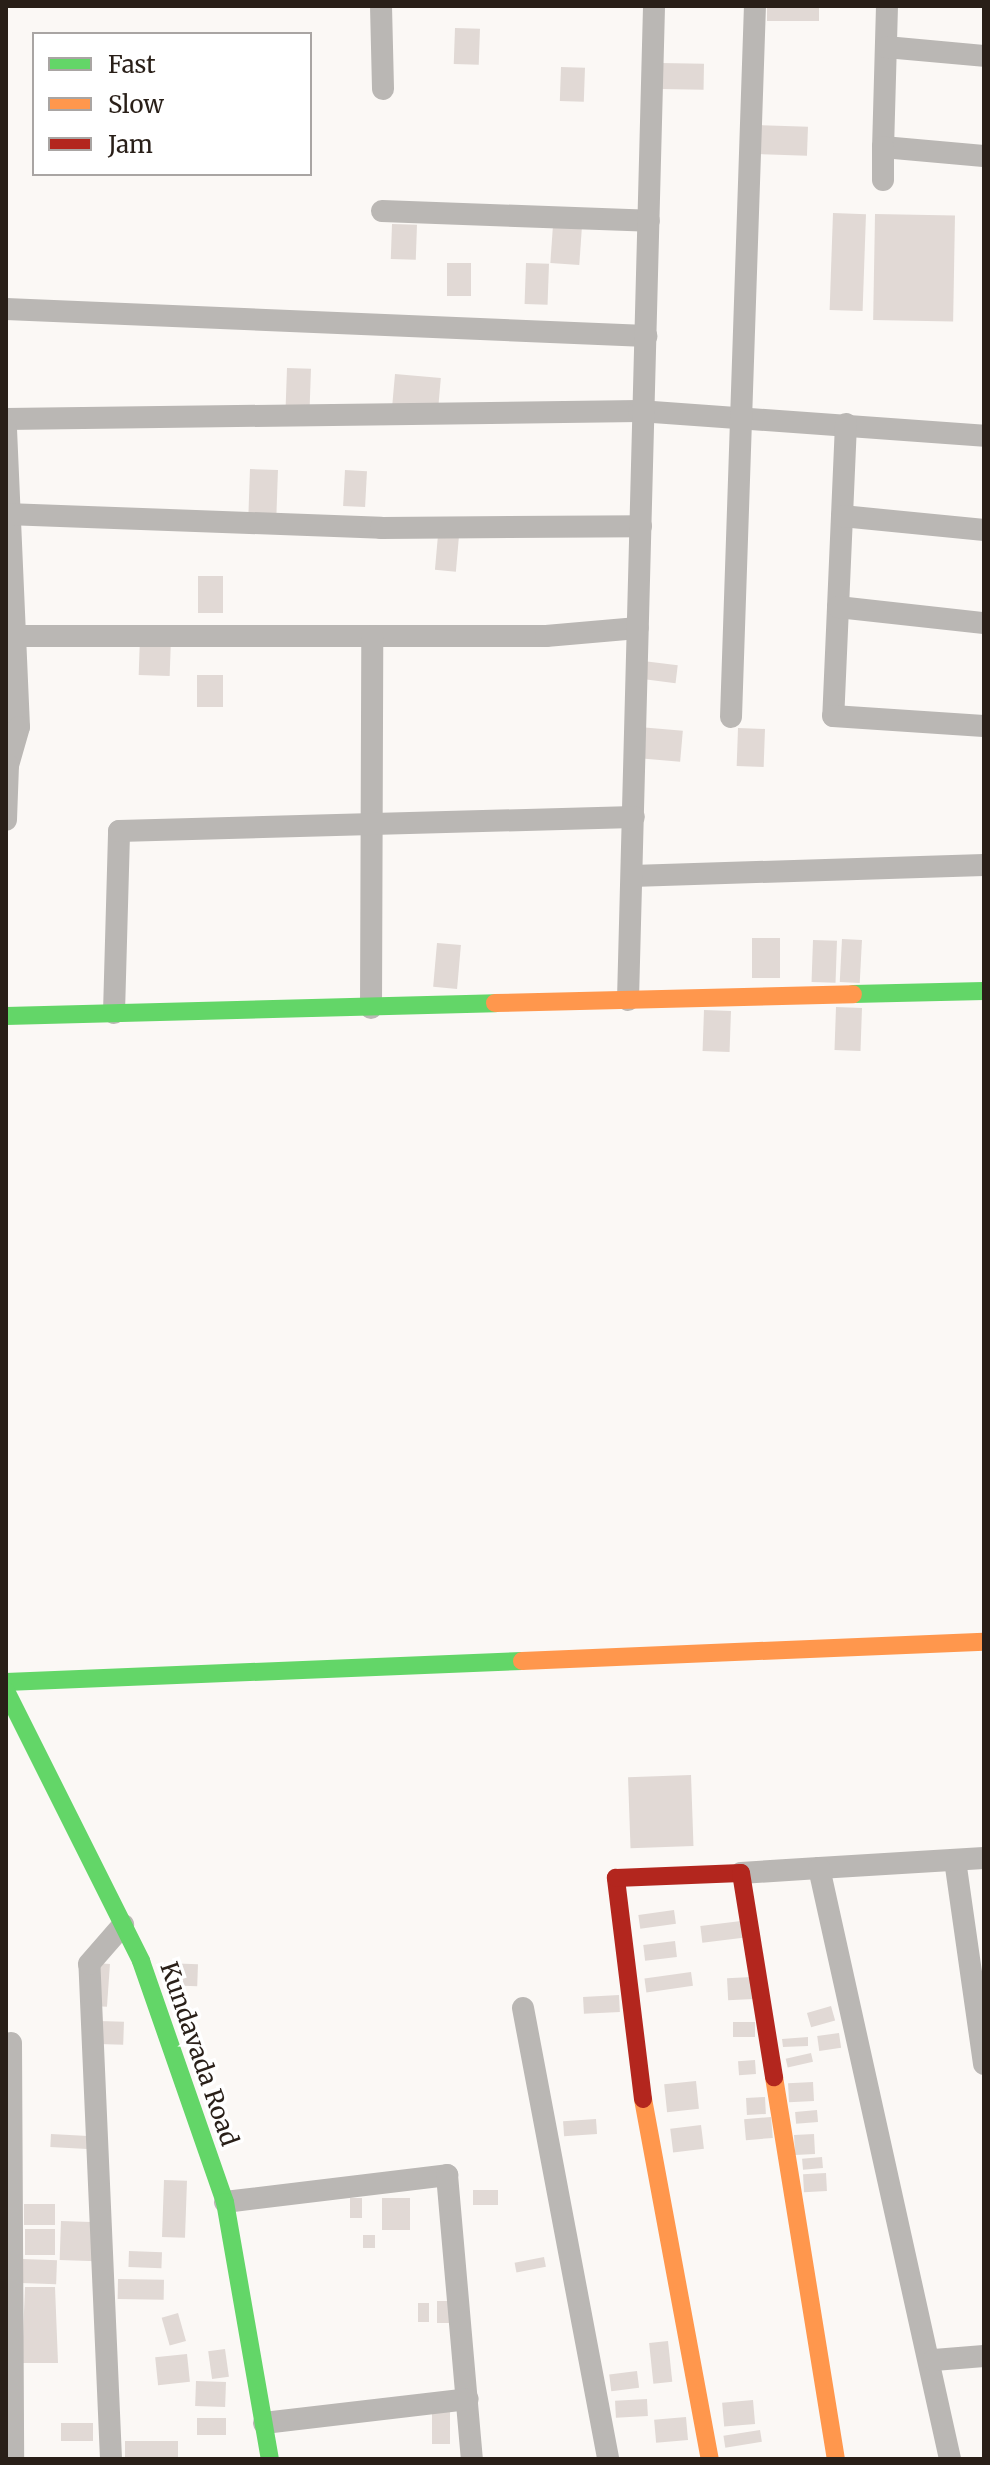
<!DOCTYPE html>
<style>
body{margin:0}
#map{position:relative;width:990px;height:2465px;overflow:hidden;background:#fbf8f5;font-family:Merriweather,serif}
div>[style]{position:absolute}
.building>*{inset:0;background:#e1d9d5;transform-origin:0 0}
.street>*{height:22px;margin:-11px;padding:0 11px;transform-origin:11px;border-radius:11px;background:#bab7b4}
.fast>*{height:18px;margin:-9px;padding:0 9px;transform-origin:9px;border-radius:9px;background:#63d668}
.slow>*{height:18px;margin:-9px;padding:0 9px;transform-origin:9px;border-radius:9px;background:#ff974d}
.jam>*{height:18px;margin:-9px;padding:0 9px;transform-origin:9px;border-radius:9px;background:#b3261e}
span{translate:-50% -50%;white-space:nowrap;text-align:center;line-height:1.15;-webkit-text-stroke:7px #fff;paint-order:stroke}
.street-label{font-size:24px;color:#291f18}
.frame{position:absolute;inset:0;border:8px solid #291f18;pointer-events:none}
.legend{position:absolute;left:32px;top:32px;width:280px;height:144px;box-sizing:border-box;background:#fff;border:2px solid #a9a5a3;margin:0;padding:10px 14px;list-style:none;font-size:24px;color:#291f18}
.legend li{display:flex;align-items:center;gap:16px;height:40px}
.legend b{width:40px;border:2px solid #a9a5a3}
</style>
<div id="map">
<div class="building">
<div style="left:767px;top:6px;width:52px;height:15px"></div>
<div style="left:455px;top:28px;width:25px;height:36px;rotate:2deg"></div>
<div style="left:661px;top:63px;width:43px;height:26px;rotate:1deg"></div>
<div style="left:561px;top:67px;width:24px;height:34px;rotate:2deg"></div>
<div style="left:758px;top:125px;width:50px;height:29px;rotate:2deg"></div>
<div style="left:833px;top:213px;width:33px;height:97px;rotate:2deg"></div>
<div style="left:875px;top:214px;width:80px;height:106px;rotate:1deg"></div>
<div style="left:392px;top:224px;width:25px;height:35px;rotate:2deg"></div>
<div style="left:553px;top:225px;width:29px;height:38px;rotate:4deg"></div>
<div style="left:447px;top:263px;width:24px;height:33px"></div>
<div style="left:526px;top:263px;width:23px;height:41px;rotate:2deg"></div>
<div style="left:287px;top:368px;width:24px;height:37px;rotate:2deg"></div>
<div style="left:395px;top:374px;width:46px;height:34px;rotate:5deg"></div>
<div style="left:250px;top:469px;width:28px;height:44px;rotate:2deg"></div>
<div style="left:345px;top:470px;width:22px;height:36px;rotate:3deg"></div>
<div style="left:438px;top:535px;width:21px;height:35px;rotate:5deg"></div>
<div style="left:198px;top:576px;width:25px;height:37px"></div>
<div style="left:140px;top:637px;width:31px;height:38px;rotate:2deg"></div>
<div style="left:643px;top:661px;width:35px;height:18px;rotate:7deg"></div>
<div style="left:197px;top:675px;width:26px;height:32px"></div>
<div style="left:639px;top:727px;width:44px;height:31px;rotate:5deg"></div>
<div style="left:738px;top:728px;width:27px;height:38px;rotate:2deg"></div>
<div style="left:752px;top:938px;width:28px;height:40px"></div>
<div style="left:842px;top:939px;width:20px;height:43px;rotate:3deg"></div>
<div style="left:813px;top:940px;width:24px;height:42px;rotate:2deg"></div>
<div style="left:437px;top:943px;width:24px;height:44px;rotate:5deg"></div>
<div style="left:836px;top:1007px;width:26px;height:43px;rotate:2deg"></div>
<div style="left:704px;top:1010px;width:27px;height:41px;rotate:2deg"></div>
<div style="left:691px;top:1775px;width:71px;height:63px;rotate:88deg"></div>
<div style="left:674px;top:1910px;width:14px;height:36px;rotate:82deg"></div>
<div style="left:741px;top:1921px;width:17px;height:41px;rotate:83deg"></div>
<div style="left:675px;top:1941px;width:16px;height:32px;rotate:83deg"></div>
<div style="left:96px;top:1963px;width:14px;height:43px;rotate:4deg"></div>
<div style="left:164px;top:1963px;width:34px;height:22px;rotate:2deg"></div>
<div style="left:691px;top:1972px;width:14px;height:47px;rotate:82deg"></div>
<div style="left:752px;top:1977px;width:22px;height:25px;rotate:87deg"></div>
<div style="left:619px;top:1995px;width:17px;height:36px;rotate:87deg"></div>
<div style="left:831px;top:2006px;width:15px;height:25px;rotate:74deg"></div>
<div style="left:99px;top:2021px;width:25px;height:23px;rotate:2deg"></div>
<div style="left:755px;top:2022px;width:15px;height:22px;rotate:90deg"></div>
<div style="left:839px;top:2033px;width:15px;height:22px;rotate:82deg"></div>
<div style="clip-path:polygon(808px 2037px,808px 2046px,783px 2047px,782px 2039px)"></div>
<div style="left:811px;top:2053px;width:9px;height:26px;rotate:77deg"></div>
<div style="left:755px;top:2060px;width:14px;height:17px;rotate:86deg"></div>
<div style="left:696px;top:2081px;width:28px;height:32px;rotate:84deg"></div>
<div style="left:813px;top:2082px;width:19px;height:25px;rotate:87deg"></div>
<div style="left:765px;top:2097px;width:17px;height:19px;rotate:87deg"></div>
<div style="left:817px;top:2110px;width:12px;height:22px;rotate:85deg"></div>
<div style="left:771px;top:2117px;width:21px;height:27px;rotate:85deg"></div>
<div style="left:596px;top:2119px;width:15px;height:33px;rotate:86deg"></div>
<div style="left:701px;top:2125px;width:24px;height:31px;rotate:83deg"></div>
<div style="left:51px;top:2134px;width:37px;height:13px;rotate:3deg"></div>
<div style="left:814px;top:2134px;width:20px;height:20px;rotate:87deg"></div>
<div style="left:822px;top:2157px;width:11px;height:20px;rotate:85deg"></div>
<div style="left:826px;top:2173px;width:18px;height:23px;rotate:87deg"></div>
<div style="left:164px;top:2180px;width:23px;height:57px;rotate:2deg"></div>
<div style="left:473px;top:2190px;width:25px;height:15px"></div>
<div style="left:350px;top:2198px;width:12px;height:20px"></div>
<div style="left:382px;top:2198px;width:28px;height:32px"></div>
<div style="left:24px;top:2204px;width:31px;height:21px"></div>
<div style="left:61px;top:2221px;width:37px;height:39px;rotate:2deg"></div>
<div style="left:25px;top:2229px;width:30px;height:26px"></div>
<div style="left:363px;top:2235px;width:12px;height:13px"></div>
<div style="left:129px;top:2251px;width:33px;height:16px;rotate:2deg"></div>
<div style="left:544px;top:2257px;width:10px;height:30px;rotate:79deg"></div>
<div style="left:22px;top:2259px;width:35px;height:24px;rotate:2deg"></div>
<div style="left:118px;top:2279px;width:46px;height:20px;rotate:1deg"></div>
<div style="clip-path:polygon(25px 2287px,55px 2287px,58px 2363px,22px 2363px)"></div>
<div style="left:437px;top:2301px;width:14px;height:22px"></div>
<div style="left:418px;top:2303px;width:11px;height:19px"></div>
<div style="left:178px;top:2313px;width:29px;height:17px;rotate:74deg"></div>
<div style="left:668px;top:2341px;width:41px;height:19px;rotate:84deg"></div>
<div style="left:225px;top:2349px;width:28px;height:17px;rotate:82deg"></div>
<div style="left:187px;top:2354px;width:28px;height:32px;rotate:84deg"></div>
<div style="left:637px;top:2371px;width:17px;height:28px;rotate:83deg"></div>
<div style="left:196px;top:2381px;width:30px;height:25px;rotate:2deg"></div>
<div style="left:647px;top:2399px;width:17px;height:32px;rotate:87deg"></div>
<div style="left:753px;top:2400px;width:24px;height:31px;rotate:85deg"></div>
<div style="left:432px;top:2407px;width:18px;height:37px"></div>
<div style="left:686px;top:2417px;width:23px;height:32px;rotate:85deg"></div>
<div style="left:197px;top:2418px;width:29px;height:17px"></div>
<div style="left:61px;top:2423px;width:32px;height:18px"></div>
<div style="left:760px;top:2430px;width:12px;height:37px;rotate:81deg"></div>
<div style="left:125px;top:2441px;width:53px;height:18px"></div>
</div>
<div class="street">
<div style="left:381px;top:6px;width:83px;rotate:88.6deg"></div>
<div style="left:887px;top:6px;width:141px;rotate:91.6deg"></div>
<div style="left:883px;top:147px;width:101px;rotate:5.1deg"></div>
<div style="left:886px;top:47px;width:98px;rotate:5.2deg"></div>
<div style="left:883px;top:147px;width:33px;rotate:90deg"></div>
<div style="left:382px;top:211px;width:267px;rotate:2.1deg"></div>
<div style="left:6px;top:309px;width:641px;rotate:2.42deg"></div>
<div style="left:6px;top:419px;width:633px;rotate:-0.72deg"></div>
<div style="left:639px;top:411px;width:346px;rotate:4.1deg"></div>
<div style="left:846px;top:424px;width:292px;rotate:92.5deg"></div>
<div style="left:833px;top:716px;width:151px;rotate:3.8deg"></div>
<div style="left:6px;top:429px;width:298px;rotate:87.5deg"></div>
<div style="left:19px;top:727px;width:40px;rotate:106deg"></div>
<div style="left:8px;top:765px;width:55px;rotate:92.1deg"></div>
<div style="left:6px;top:514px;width:375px;rotate:2.1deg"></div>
<div style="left:381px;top:528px;width:260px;rotate:-0.4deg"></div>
<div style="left:842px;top:516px;width:143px;rotate:5.6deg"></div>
<div style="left:838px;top:607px;width:147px;rotate:6.3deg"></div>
<div style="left:6px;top:636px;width:540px"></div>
<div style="left:546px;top:636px;width:92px;rotate:-5deg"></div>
<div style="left:731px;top:717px;width:711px;rotate:-88.07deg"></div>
<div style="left:632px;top:876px;width:352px;rotate:-1.8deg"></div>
<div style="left:628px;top:1000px;width:994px;rotate:-88.5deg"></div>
<div style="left:371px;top:1008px;width:372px;rotate:-89.8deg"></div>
<div style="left:114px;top:1013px;width:182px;rotate:-88.4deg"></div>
<div style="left:119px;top:831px;width:515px;rotate:-1.56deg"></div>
<div style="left:955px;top:1860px;width:206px;rotate:81.9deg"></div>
<div style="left:819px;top:1868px;width:165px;rotate:-3.5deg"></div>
<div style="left:741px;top:1873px;width:78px;rotate:-3.7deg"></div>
<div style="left:819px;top:1868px;width:605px;rotate:77.5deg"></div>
<div style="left:523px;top:2008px;width:459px;rotate:79.3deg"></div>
<div style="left:11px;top:2043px;width:416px;rotate:89.7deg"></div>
<div style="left:225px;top:2202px;width:224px;rotate:-6.9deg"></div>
<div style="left:447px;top:2175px;width:285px;rotate:85deg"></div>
<div style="left:934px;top:2360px;width:50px;rotate:-4.6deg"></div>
<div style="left:264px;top:2423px;width:205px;rotate:-6.7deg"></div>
<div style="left:111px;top:2459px;width:495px;rotate:-92.5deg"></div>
<div style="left:89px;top:1964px;width:52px;rotate:-48.9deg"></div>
</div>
<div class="fast">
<div style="left:853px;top:994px;width:131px;rotate:-1.3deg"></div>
<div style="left:6px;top:1016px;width:489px;rotate:-1.5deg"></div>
<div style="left:6px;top:1682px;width:516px;rotate:-2.33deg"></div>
<div style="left:6px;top:1691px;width:302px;rotate:63.4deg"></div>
<div style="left:141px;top:1961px;width:255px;rotate:70.8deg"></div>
<div style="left:225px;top:2202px;width:261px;rotate:80.1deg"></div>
</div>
<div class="slow">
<div style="left:495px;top:1003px;width:358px;rotate:-1.4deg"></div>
<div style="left:522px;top:1661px;width:462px;rotate:-2.4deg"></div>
<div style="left:774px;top:2077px;width:387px;rotate:80.8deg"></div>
<div style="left:643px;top:2099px;width:366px;rotate:79.5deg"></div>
</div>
<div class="jam">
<div style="left:643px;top:2099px;width:223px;rotate:-97deg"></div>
<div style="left:616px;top:1878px;width:125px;rotate:-2.3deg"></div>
<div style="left:741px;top:1873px;width:207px;rotate:80.8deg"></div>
</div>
<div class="street-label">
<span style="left:199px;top:2054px;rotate:71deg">Kundavada Road</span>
</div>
<div class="frame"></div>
<ul class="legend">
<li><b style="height:10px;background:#63d668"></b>Fast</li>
<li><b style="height:10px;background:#ff974d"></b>Slow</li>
<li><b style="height:10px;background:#b3261e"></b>Jam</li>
</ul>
</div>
